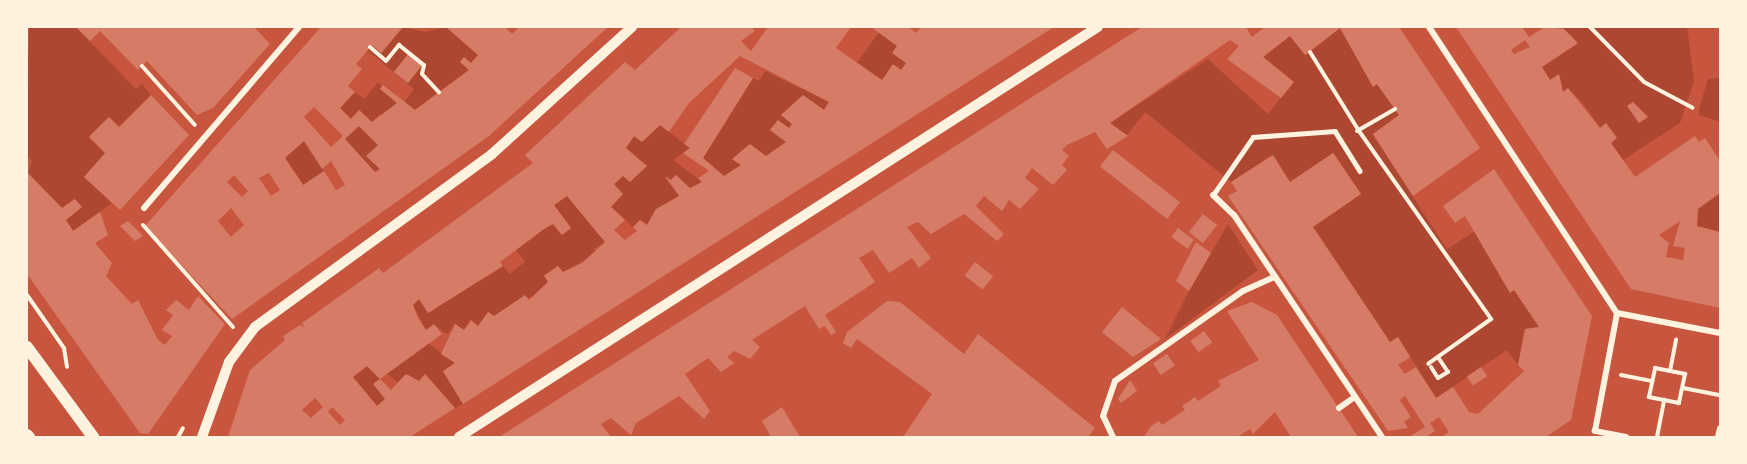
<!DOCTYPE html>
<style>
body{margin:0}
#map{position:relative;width:1747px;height:464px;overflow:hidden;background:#c8553d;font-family:Signika,sans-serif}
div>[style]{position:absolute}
.green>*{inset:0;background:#ae4732;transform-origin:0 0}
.building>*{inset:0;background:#d67c66;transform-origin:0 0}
.path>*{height:4px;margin:-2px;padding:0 2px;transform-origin:2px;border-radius:2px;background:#fff3e0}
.service>*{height:4.5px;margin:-2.25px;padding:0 2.25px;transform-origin:2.25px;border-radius:2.25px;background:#fff3e0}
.minor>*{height:6px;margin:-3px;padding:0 3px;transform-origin:3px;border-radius:3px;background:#fff3e0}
.tertiary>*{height:10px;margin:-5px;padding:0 5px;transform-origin:5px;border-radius:5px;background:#fff3e0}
.secondary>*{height:12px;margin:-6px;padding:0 6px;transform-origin:6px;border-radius:6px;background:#fff3e0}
span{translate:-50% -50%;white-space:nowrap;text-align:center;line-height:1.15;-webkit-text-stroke:6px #fff3e0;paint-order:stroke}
.frame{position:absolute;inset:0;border:28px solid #fff3e0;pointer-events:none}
</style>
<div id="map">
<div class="green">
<div style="clip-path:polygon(29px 27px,76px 27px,136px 89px,142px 84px,151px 95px,125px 132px,109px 117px,89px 136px,105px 153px,84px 177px,112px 203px,73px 231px,66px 220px,81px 207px,74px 199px,62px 208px,27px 174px,32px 161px,27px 154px)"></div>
<div style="clip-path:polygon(403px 27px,425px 32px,446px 27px,478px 55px,471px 63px,464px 58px,460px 62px,469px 70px,415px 110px,404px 102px,414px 89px,367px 50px,372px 45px,382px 53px)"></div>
<div style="clip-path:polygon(1562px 27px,1687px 27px,1694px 81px,1680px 123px,1623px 160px,1582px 102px,1568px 88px,1563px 92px,1559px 74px,1550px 80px,1542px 67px,1577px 44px)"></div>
<div style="clip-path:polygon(1340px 28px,1373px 86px,1377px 84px,1399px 115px,1373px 135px,1447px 249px,1475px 231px,1510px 293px,1514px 290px,1539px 327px,1525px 329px,1518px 365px,1507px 350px,1436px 398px,1398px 337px,1390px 342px,1313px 227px,1361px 194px,1334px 153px,1290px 182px,1272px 155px,1231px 182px,1145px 112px,1127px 135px,1110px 123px,1208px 59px,1268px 114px,1294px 82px,1263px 57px,1290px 36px,1306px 55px)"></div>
<div style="clip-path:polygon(879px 32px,897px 46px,892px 53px,906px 63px,901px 70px,893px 65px,882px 80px,857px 63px)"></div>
<div style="clip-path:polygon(765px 71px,829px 102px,824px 110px,803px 95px,781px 115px,792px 124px,789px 128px,778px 120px,770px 130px,786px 142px,766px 156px,750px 144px,732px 159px,741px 165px,724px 176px,703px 158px,753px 78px,759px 81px)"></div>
<div style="clip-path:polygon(1720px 78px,1720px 122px,1699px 115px,1699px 109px,1708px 79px)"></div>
<div style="clip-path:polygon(378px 82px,397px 103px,385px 117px,380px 114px,372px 122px,359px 110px,351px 119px,340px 108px,355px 92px,364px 99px)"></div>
<div style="clip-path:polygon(660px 125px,690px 148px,673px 160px,702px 182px,690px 188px,676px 175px,671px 180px,665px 177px,679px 196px,647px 225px,640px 220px,633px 227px,601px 197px,639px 161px,626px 148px,634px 136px,642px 142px)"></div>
<div style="clip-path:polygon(359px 126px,378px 145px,367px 156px,380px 169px,375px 172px,345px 139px)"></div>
<div style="left:304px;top:141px;width:36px;height:25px;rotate:56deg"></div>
<div style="clip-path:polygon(1720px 193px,1720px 232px,1697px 226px,1698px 209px)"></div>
<div style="clip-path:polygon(567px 196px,605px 242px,594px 249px,596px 254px,563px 272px,558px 266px,544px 275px,548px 282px,537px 294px,494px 316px,488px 313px,478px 326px,471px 320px,464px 330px,455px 324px,447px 334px,434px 325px,426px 330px,413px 305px,419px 299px,429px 313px,484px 274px,487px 277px,503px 266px,509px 274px,525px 262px,516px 250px,544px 229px,553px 224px,562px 235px,571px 228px,554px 205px)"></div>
<div style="clip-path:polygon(1228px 224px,1258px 270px,1165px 339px,1189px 291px)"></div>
<div style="clip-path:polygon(428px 343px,455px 363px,443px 372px,463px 404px,455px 408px,425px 374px,419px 381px,406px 374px,398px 383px,387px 373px)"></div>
<div style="clip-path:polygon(367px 366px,380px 379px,373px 384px,385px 399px,377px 406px,353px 377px)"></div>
</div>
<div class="building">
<div style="clip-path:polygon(76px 27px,254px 27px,270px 44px,213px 108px,197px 115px,147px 61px,138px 70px,100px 31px,90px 41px)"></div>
<div style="clip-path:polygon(evenodd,321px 27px,403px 27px,381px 53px,372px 45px,356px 64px,362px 69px,348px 86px,355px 92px,340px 108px,351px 119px,359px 110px,372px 122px,397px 103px,380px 89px,383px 85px,415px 110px,469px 70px,460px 62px,464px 57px,471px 63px,478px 55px,446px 27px,505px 27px,512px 34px,519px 27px,608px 27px,489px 136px,232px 319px,145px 226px,321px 27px,314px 107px,343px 136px,331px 147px,304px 117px,314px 107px,321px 27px,359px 126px,378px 145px,366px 156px,380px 169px,375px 172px,345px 139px,359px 126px,321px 27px,304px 141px,322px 169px,331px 161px,345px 185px,336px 190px,324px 171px,303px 185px,285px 158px,304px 141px,321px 27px,269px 173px,280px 190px,271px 196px,259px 178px,269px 173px,321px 27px,234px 175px,248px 191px,242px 197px,227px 182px,234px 175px,321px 27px,231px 208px,244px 225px,231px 237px,218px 221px,231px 208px)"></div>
<div style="clip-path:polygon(evenodd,681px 27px,751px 27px,755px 31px,741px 41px,751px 51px,768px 27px,851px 27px,836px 48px,882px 80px,893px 64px,901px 70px,906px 63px,892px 53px,897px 46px,871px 27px,908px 27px,916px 33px,921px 27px,1054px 27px,463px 404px,443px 371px,455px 363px,441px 354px,455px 324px,464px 330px,471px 320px,478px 326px,488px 312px,494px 316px,525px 295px,529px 300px,548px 282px,544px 276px,558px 266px,563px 272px,582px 263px,605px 242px,567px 196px,554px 205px,571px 228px,562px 235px,553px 224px,544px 229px,500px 262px,503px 266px,428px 313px,419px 299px,413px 305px,418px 318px,426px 330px,434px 324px,442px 334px,380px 379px,367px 366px,353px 377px,377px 406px,385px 399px,373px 384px,380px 379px,391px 390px,406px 374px,419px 381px,425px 374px,455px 408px,410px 437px,228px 437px,250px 370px,285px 340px,283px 336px,300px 325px,304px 327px,302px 323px,379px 268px,383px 273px,533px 163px,525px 155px,625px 62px,635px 70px,681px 27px,740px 56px,829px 102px,824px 110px,803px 95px,781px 115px,792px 124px,789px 128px,778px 120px,770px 130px,786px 142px,766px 156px,750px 144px,732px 159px,741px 165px,724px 176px,703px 158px,753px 78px,735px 68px,684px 144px,690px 148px,683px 153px,709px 171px,698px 178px,702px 182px,690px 188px,676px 175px,671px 180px,665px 176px,679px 196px,656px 209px,647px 225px,640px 220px,633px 227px,637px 231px,625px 240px,614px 230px,625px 220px,611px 207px,623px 194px,614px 184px,623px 176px,630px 182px,647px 166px,626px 148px,634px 136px,642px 142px,660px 125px,669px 132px,689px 103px,740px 56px,681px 27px,315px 398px,323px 407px,311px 418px,302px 410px,315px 398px,681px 27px,332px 407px,345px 420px,340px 425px,328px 412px,332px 407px)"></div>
<div style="clip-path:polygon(1142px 27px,1246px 27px,1252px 37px,1265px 27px,1399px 27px,1480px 148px,1413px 196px,1373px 134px,1399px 115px,1377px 84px,1373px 87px,1340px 28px,1305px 55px,1290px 36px,1263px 57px,1294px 82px,1281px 98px,1227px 59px,1239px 46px,1230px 40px,1110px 123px,1128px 136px,1107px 149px,1095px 132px,1067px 145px,1062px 150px,1069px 156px,1062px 165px,1067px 170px,1053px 185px,1032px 168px,1025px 178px,1039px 189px,1020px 209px,1009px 200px,1002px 211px,984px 196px,976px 206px,1004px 234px,997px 241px,964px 214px,931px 234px,918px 222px,907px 227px,931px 258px,919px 268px,912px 258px,889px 273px,873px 250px,859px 258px,875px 282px,825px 315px,836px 332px,831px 335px,825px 326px,819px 329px,805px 306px,752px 340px,760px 347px,750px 359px,734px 351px,727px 357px,734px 363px,721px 372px,708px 358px,685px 374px,710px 411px,704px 419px,679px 396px,636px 423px,631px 435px,611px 418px,601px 424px,611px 437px,499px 437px)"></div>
<div style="clip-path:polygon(evenodd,1456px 27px,1522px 27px,1529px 37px,1545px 27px,1564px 29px,1578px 43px,1542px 67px,1550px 80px,1559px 74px,1563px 92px,1568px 88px,1600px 128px,1606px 123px,1617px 138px,1611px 143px,1635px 177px,1695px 136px,1699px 142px,1705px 138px,1720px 161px,1720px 193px,1698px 209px,1697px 226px,1720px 232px,1720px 308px,1631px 289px,1456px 27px,1525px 40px,1530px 47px,1514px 54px,1511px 50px,1525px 40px,1456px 27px,1680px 221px,1673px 246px,1685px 248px,1683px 260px,1666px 257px,1669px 243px,1659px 235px,1680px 221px)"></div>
<div style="left:408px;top:54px;width:18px;height:23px;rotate:38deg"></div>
<div style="clip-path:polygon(151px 95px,189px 135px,120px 210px,84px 177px,105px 153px,89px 137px,109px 117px,119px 127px)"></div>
<div style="clip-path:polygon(1633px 102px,1648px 117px,1639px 123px,1627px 106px)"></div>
<div style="left:1113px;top:150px;width:85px;height:21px;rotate:38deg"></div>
<div style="clip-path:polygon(1333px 153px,1361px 194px,1313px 227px,1390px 342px,1398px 337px,1410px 357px,1398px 365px,1405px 374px,1416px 367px,1436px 398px,1453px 387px,1469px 412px,1478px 414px,1524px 371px,1518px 365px,1525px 329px,1539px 327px,1514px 290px,1510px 293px,1465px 216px,1455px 223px,1443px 206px,1494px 169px,1592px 316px,1571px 420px,1546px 437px,1442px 437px,1449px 432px,1439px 417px,1430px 423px,1435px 431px,1426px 437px,1409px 437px,1425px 427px,1405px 396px,1400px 400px,1411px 417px,1404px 422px,1408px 428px,1388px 431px,1228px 196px,1237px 191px,1231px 182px,1273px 155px,1290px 182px)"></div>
<div style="clip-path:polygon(27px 172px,62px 208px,75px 199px,82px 207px,66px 220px,73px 231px,100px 212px,108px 235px,95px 243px,112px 263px,106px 276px,132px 304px,138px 300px,158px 340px,165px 345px,172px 336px,162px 330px,173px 315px,166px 310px,176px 300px,189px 310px,198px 296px,225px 324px,148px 434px,140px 433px,27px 274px)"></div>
<div style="left:1203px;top:214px;width:18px;height:23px;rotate:38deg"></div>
<div style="clip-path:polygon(128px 221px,143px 236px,135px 241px,120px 226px)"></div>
<div style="left:1178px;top:228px;width:20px;height:11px;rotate:37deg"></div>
<div style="clip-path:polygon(1196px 242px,1211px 253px,1189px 291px,1176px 281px)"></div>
<div style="left:975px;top:262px;width:23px;height:17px;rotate:38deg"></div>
<div style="clip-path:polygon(887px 301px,900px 302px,964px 354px,978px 334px,1095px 428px,1088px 437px,903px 437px,932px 394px,857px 339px,851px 348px,843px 343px,847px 332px)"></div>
<div style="clip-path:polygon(1252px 302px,1277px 315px,1358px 437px,1291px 437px,1275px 412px,1253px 434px,1250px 429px,1237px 437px,1144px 437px,1151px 426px,1159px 421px,1162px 425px,1185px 410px,1182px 406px,1188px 402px,1195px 397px,1198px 401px,1221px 386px,1218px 381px,1259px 360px,1227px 311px)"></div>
<div style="clip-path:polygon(1122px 307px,1161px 339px,1133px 357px,1102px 332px)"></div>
<div style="left:1204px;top:331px;width:14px;height:17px;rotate:54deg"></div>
<div style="left:1167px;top:354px;width:14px;height:17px;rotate:56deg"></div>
<div style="left:1481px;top:367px;width:11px;height:17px;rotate:56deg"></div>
<div style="clip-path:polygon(1130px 380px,1137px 391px,1121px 403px,1118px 399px)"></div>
<div style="clip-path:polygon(782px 407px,800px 437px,771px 437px,762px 421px)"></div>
</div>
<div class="path">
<div style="left:1590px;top:27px;width:77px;rotate:45.5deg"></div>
<div style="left:1644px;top:82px;width:55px;rotate:28deg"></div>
<div style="left:370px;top:47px;width:21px;rotate:41deg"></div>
<div style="left:386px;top:61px;width:21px;rotate:-51deg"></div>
<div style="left:399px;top:45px;width:32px;rotate:39deg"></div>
<div style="left:424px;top:65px;width:9px;rotate:103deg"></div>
<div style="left:422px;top:74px;width:25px;rotate:47deg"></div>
<div style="left:1310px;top:52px;width:93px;rotate:58.2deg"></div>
<div style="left:1359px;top:131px;width:230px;rotate:54.9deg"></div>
<div style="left:1491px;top:319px;width:77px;rotate:144.5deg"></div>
<div style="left:142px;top:66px;width:79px;rotate:48.1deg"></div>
<div style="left:1357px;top:131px;width:44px;rotate:-30.1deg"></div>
<div style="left:143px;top:225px;width:136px;rotate:48.6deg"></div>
<div style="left:27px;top:295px;width:65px;rotate:55.1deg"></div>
<div style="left:64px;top:348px;width:19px;rotate:81deg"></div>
<div style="left:1431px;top:367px;width:13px;rotate:58deg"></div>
<div style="left:1438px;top:378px;width:12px;rotate:-31deg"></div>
<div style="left:1448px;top:372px;width:18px;rotate:-124deg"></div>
<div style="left:1655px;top:368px;width:31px;rotate:11deg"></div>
<div style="left:1685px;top:374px;width:30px;rotate:102deg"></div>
<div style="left:1679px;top:403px;width:31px;rotate:-169deg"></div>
<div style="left:1649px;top:397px;width:30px;rotate:-78deg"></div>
<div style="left:1670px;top:371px;width:32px;rotate:-79deg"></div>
<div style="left:1621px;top:375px;width:32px;rotate:11deg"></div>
<div style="left:1683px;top:388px;width:38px;rotate:11deg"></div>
<div style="left:178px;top:437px;width:10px;rotate:-61deg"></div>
<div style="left:1657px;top:437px;width:38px;rotate:-79deg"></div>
</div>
<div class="service">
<div style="left:1213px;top:195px;width:70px;rotate:-55.4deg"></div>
<div style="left:1253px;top:137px;width:82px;rotate:-4.2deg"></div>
<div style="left:1335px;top:131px;width:47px;rotate:58deg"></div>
</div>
<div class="minor">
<div style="left:1429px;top:27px;width:342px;rotate:56.7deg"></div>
<div style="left:1213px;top:195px;width:29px;rotate:44deg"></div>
<div style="left:1234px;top:215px;width:267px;rotate:56.3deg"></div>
<div style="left:144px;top:208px;width:238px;rotate:-49.4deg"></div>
<div style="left:1339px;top:408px;width:19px;rotate:-35deg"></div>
<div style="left:1113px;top:437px;width:23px;rotate:-115deg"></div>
<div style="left:1103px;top:416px;width:37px;rotate:-71deg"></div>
<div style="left:1115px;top:381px;width:156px;rotate:-35.1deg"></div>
<div style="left:1243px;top:291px;width:35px;rotate:-24deg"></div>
<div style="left:1626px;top:437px;width:32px;rotate:-169deg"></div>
<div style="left:1595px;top:431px;width:120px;rotate:-79.4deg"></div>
<div style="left:1617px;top:313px;width:105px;rotate:11deg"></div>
<div style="left:1718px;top:437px;width:9px;rotate:-77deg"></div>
</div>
<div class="tertiary">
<div style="left:202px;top:437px;width:80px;rotate:-70.2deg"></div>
<div style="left:229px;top:362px;width:44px;rotate:-53.4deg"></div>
<div style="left:255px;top:327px;width:293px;rotate:-36.1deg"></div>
<div style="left:492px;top:154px;width:189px;rotate:-42.2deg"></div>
<div style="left:459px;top:437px;width:759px;rotate:-32.69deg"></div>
</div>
<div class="secondary">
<div style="left:27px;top:347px;width:112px;rotate:53.7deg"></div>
<div style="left:27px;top:435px;width:3px;rotate:45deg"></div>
</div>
<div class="frame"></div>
</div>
